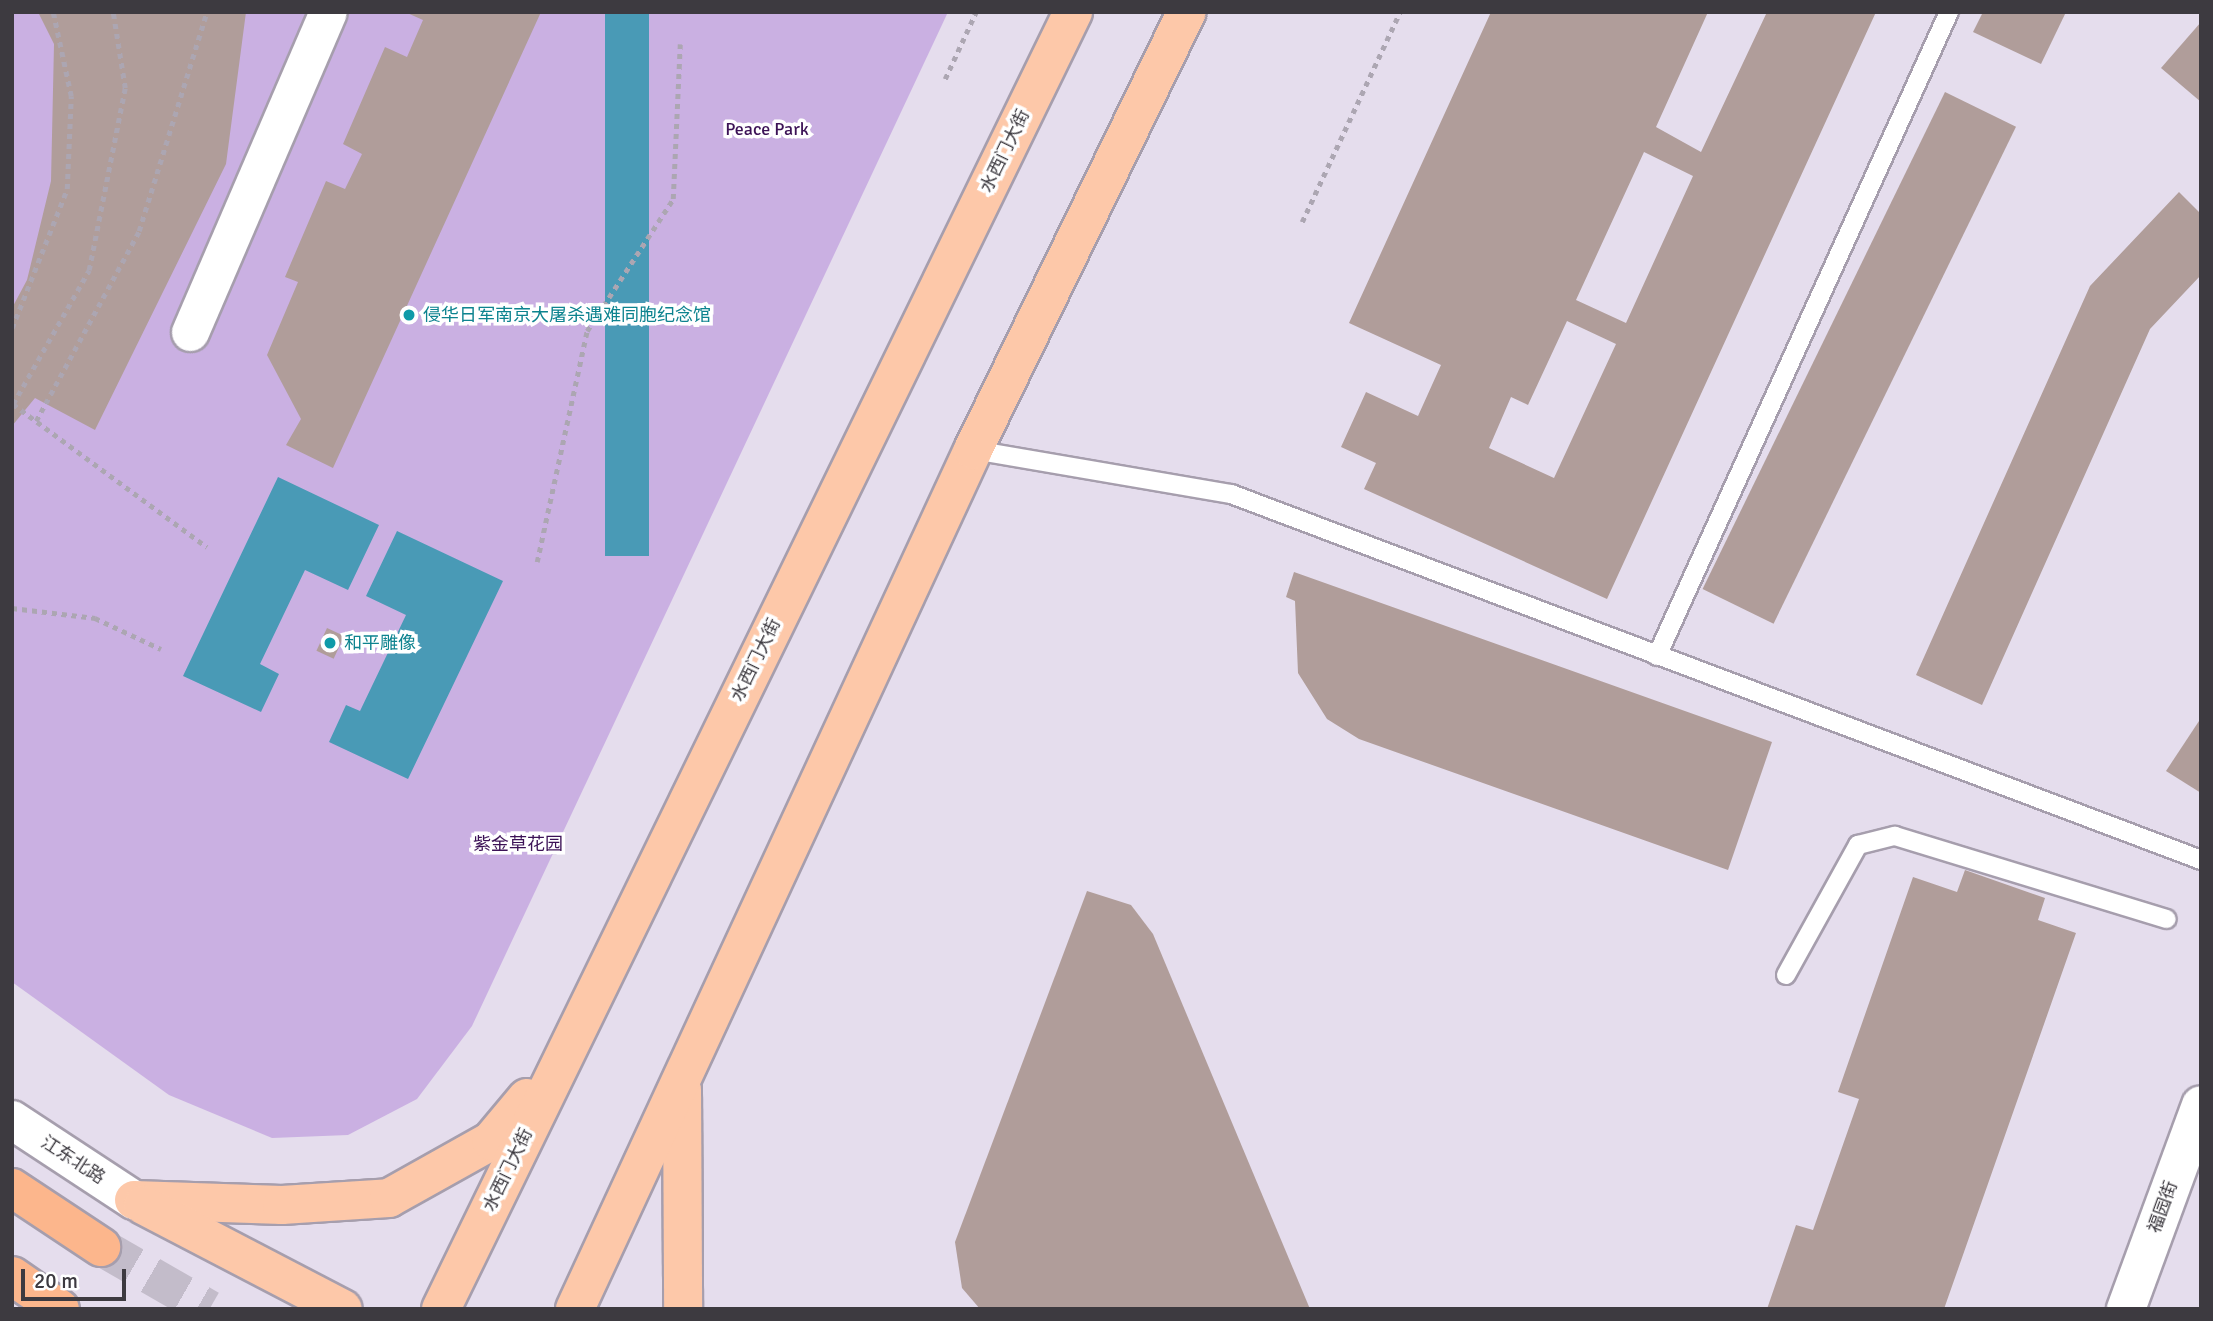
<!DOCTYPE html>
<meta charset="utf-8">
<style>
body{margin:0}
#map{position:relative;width:2213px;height:1321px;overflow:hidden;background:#e5dded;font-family:Signika,"Noto Sans SC",sans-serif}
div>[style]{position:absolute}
.green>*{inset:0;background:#cab0e2}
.water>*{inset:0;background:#499ab6;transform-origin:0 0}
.building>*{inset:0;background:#b09d9a;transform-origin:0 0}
.trunk-tunnel>*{height:38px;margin-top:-19px;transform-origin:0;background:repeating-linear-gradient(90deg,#c3bcca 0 38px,transparent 0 57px)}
.path>*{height:4.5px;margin-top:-2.25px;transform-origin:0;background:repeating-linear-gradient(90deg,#aca6b2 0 5px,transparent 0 10px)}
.roads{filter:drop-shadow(2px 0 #a69ead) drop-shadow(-2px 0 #a69ead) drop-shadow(0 2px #a69ead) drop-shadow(0 -2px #a69ead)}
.service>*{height:18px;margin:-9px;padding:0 9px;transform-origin:9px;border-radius:9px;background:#fff}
.minor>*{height:37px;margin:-18.5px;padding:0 18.5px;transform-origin:18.5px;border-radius:18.5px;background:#fff}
.tertiary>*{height:38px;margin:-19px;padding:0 19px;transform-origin:19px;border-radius:19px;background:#fff}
.secondary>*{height:38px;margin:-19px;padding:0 19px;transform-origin:19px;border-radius:19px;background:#fff}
.primary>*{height:38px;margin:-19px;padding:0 19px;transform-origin:19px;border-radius:19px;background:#fdc8a9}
.trunk>*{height:38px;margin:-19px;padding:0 19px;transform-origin:19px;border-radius:19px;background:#fcb68c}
.dots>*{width:19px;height:19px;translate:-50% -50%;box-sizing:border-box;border:4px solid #fff;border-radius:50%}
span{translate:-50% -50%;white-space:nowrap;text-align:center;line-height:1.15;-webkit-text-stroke:7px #fff;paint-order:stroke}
.park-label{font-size:18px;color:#3c1256}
.street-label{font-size:18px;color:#3d3a40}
.culture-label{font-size:18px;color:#0d838f}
.left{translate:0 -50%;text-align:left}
.frame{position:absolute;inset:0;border:14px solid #3d3a40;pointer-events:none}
.scale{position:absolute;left:21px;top:1269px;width:105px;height:32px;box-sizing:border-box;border:4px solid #3d3a40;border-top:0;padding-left:9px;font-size:21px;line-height:24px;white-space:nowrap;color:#3d3a40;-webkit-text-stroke:5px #fff;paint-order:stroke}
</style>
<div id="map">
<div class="green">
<div style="clip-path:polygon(12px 12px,948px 12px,472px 1026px,417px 1099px,348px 1135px,272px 1138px,169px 1095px,12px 982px)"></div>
</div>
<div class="water">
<div style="left:605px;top:12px;width:44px;height:544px"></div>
<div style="clip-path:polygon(278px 477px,379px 525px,348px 590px,305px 570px,260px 664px,279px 674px,261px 712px,183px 676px)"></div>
<div style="clip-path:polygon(397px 531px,503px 581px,408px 779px,329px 742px,346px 705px,360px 711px,406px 615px,366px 596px)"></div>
</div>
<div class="building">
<div style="clip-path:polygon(38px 12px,246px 12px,226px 164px,95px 430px,35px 398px,12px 426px,12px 308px,27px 280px,51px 181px,54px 44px)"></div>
<div style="clip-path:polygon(405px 12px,541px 12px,333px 468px,286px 445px,301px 419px,267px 355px,298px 282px,285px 277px,326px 181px,345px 189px,362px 154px,343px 144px,385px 47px,407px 57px,423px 20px)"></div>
<div style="clip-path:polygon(evenodd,1491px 12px,1708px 12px,1656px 127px,1701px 152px,1767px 12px,1876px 12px,1607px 599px,1364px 489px,1376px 463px,1341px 447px,1366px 392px,1418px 416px,1441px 365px,1349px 323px,1491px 12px,1644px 152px,1693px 176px,1626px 323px,1576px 300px,1644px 152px,1491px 12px,1567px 321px,1616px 344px,1554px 478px,1489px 448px,1511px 397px,1528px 405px,1567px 321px)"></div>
<div style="clip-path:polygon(1983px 12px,2066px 12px,2041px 64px,1973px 32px)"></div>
<div style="clip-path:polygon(2201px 22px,2201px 102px,2161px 68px)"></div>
<div style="left:1945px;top:92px;width:79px;height:553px;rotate:26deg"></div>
<div style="clip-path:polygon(2179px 192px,2201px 214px,2201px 275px,2150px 329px,1982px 705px,1916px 675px,2090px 286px)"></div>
<div style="clip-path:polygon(1294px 572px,1772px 742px,1728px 870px,1359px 739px,1327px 719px,1298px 673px,1295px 601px,1286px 597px)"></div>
<div style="left:327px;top:628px;width:19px;height:25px;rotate:25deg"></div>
<div style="clip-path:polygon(2201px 718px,2201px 793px,2166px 771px)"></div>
<div style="clip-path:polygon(1965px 870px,2045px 898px,2038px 920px,2076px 933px,1944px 1309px,1767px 1309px,1796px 1225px,1813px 1230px,1859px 1099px,1838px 1092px,1913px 877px,1957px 892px)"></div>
<div style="clip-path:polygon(1087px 891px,1131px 905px,1153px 934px,1310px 1309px,980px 1309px,962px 1288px,955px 1242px)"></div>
</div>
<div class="trunk-tunnel">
<div style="left:101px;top:1247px;width:125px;rotate:29.9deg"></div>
</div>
<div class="path">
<div style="left:945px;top:79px;width:74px;rotate:-65.2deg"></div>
<div style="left:1302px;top:222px;width:232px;rotate:-65deg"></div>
<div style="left:12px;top:328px;width:149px;rotate:-68.4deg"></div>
<div style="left:67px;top:189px;width:93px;rotate:-87.5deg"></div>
<div style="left:71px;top:96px;width:86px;rotate:-102.1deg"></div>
<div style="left:13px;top:404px;width:154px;rotate:-60.4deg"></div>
<div style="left:89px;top:270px;width:186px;rotate:-78.8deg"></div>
<div style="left:125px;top:88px;width:77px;rotate:-99deg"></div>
<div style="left:13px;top:404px;width:241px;rotate:36.4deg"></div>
<div style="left:36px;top:421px;width:216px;rotate:-61.5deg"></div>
<div style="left:139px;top:231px;width:229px;rotate:-72.8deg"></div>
<div style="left:537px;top:562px;width:236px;rotate:-77.8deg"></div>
<div style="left:587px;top:331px;width:158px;rotate:-56.9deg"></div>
<div style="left:673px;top:199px;width:155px;rotate:-87.4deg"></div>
<div style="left:12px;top:608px;width:84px;rotate:6.9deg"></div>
<div style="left:95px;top:618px;width:73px;rotate:25.2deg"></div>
</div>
<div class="roads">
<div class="service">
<div style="left:973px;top:450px;width:262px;rotate:9.7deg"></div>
<div style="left:1231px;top:494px;width:1037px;rotate:20.67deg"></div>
<div style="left:1657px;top:656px;width:707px;rotate:-65.61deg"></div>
<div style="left:1786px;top:975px;width:149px;rotate:-61deg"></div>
<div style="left:1858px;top:845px;width:38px;rotate:-14deg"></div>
<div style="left:1895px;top:836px;width:284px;rotate:17deg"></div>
</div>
<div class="minor">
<div style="left:190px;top:332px;width:348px;rotate:-66.7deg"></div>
</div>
<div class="tertiary">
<div style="left:2126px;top:1309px;width:217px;rotate:-69.8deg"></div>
</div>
<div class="secondary">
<div style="left:12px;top:1120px;width:146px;rotate:33.3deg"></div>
</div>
<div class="primary">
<div style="left:682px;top:1090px;width:219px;rotate:89.7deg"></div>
<div style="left:134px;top:1200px;width:148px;rotate:1.9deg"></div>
<div style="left:282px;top:1205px;width:107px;rotate:-3.7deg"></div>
<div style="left:389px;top:1198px;width:117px;rotate:-29.2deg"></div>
<div style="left:491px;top:1141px;width:56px;rotate:-50.1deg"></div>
<div style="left:143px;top:1205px;width:225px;rotate:27.5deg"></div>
<div style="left:441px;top:1309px;width:1443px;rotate:-64.02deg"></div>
<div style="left:575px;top:1309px;width:947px;rotate:-65.14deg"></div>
<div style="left:973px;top:450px;width:487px;rotate:-64deg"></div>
</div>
<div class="trunk">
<div style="left:12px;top:1188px;width:107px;rotate:33.5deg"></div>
<div style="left:12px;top:1276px;width:58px;rotate:34.5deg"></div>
</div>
</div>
<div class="dots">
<div style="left:409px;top:315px;background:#0f9aa8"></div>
<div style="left:330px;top:643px;background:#0f9aa8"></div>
</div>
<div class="park-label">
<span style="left:767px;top:129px">Peace Park</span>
<span style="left:518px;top:844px">紫金草花园</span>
</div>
<div class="street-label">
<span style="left:1005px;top:151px;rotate:-64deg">水西门大街</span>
<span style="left:756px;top:660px;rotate:-64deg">水西门大街</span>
<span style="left:73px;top:1160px;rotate:33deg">江东北路</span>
<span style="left:508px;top:1170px;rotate:-64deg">水西门大街</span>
<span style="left:2163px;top:1207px;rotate:-70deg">福园街</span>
</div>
<div class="culture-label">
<span class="left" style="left:423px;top:315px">侵华日军南京大屠杀遇难同胞纪念馆</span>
<span class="left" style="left:344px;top:643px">和平雕像</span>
</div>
<div class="frame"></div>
<div class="scale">20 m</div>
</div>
